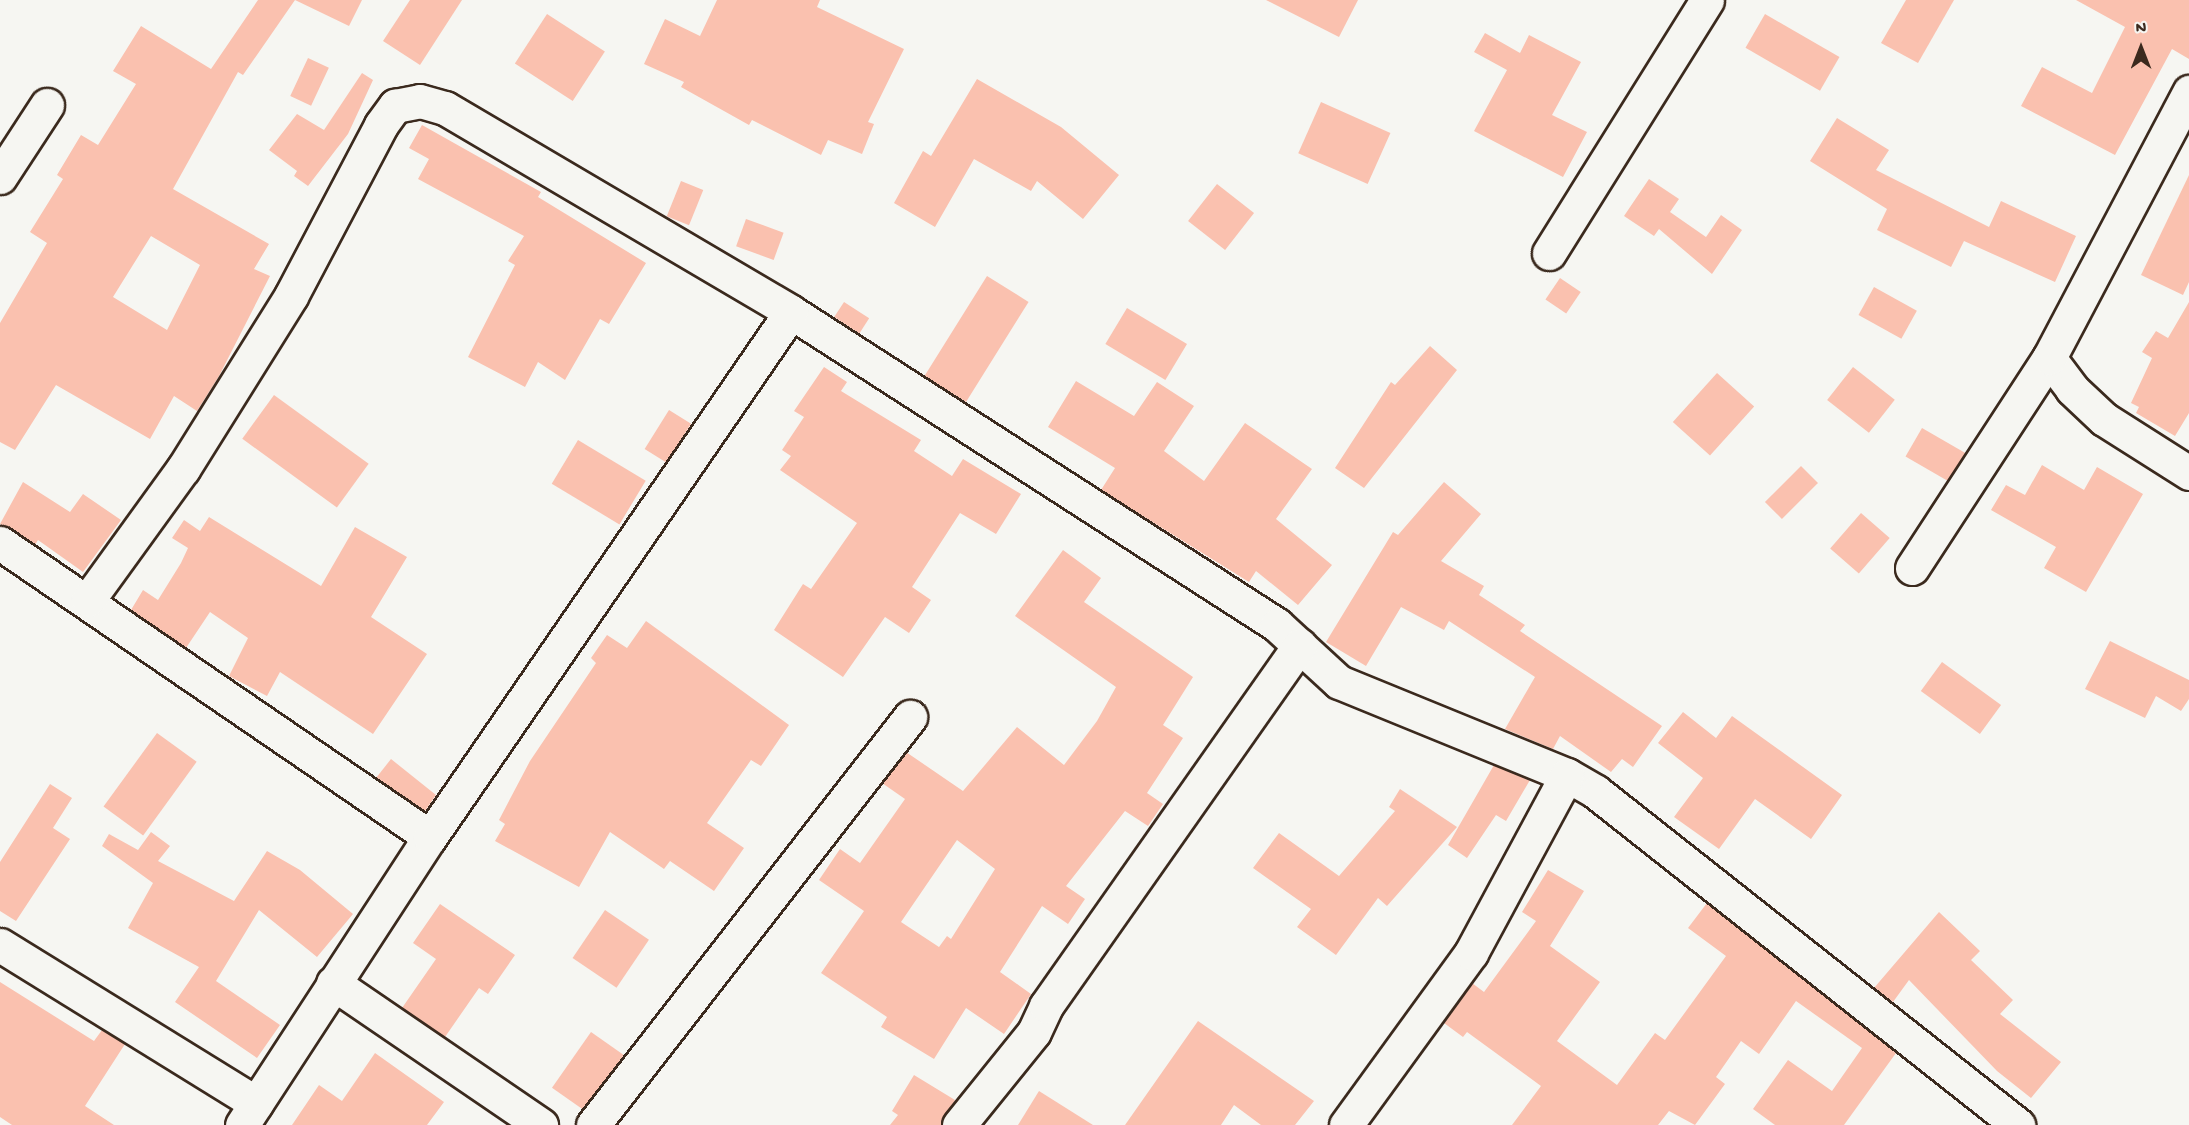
<!DOCTYPE html>
<style>
body{margin:0}
#map{position:relative;width:2189px;height:1125px;overflow:hidden;background:#f6f6f2;font-family:"Gochi Hand",sans-serif}
div>[style]{position:absolute}
.building>*{inset:0;background:#fac1af;transform-origin:0 0}
.roads{filter:drop-shadow(2px 0 #3b2a1e) drop-shadow(-2px 0 #3b2a1e) drop-shadow(0 2px #3b2a1e) drop-shadow(0 -2px #3b2a1e)}
.minor>*{height:33px;margin:-16.5px;padding:0 16.5px;transform-origin:16.5px;border-radius:16.5px;background:#f6f6f2}
span{translate:-50% -50%;white-space:nowrap;text-align:center;line-height:1.15;-webkit-text-stroke:4.5px #f6f6f2;paint-order:stroke}
.north{position:absolute;left:2111px;top:18px;width:60px;height:60px;-webkit-text-stroke:4px #f6f6f2;paint-order:stroke;rotate:0deg;font-size:16px;font-weight:700;line-height:24px;text-align:center;color:#3b2a1e}
.north::after{content:'';display:block;margin:auto;width:21px;height:27px;background:#3b2a1e;clip-path:polygon(50% 0,100% 100%,50% 72%,0 100%)}
</style>
<div id="map">
<div class="building">
<div style="clip-path:polygon(evenodd,258px 0,362px 0,349px 26px,295px 0,243px 75px,238px 72px,173px 189px,269px 244px,254px 269px,270px 276px,219px 376px,197px 411px,174px 396px,150px 439px,56px 385px,15px 450px,0 442px,0 323px,47px 243px,30px 232px,63px 179px,57px 175px,81px 135px,98px 145px,136px 84px,113px 71px,141px 26px,211px 69px,258px 0,151px 236px,200px 265px,167px 330px,113px 297px,151px 236px)"></div>
<div style="clip-path:polygon(410px 0,462px 0,420px 65px,383px 41px)"></div>
<div style="clip-path:polygon(717px 0,820px 0,817px 7px,904px 49px,868px 122px,874px 124px,862px 154px,828px 140px,821px 155px,752px 120px,749px 125px,681px 87px,684px 82px,644px 64px,665px 19px,700px 36px)"></div>
<div style="clip-path:polygon(1266px 0,1358px 0,1339px 37px)"></div>
<div style="clip-path:polygon(1906px 0,1954px 0,1918px 63px,1881px 43px)"></div>
<div style="clip-path:polygon(2076px 0,2189px 0,2189px 59px,2172px 49px,2115px 155px,2021px 106px,2042px 67px,2092px 93px,2125px 27px)"></div>
<div style="left:547px;top:14px;width:69px;height:59px;rotate:33deg"></div>
<div style="left:1765px;top:14px;width:86px;height:39px;rotate:30deg"></div>
<div style="clip-path:polygon(1485px 33px,1520px 53px,1529px 35px,1581px 62px,1552px 115px,1587px 132px,1563px 177px,1474px 131px,1507px 70px,1474px 52px)"></div>
<div style="left:308px;top:58px;width:23px;height:42px;rotate:25deg"></div>
<div style="clip-path:polygon(362px 73px,373px 80px,348px 134px,308px 186px,294px 176px,297px 171px,269px 150px,297px 114px,324px 130px)"></div>
<div style="clip-path:polygon(977px 79px,1061px 127px,1119px 175px,1083px 219px,1037px 181px,1031px 191px,974px 159px,935px 227px,894px 203px,923px 151px,931px 156px)"></div>
<div style="left:1321px;top:102px;width:76px;height:56px;rotate:24deg"></div>
<div style="clip-path:polygon(1837px 118px,1889px 150px,1876px 170px,1989px 227px,2001px 201px,2076px 236px,2055px 282px,1964px 241px,1951px 267px,1877px 230px,1887px 209px,1810px 161px)"></div>
<div style="clip-path:polygon(422px 125px,541px 192px,538px 197px,646px 263px,609px 324px,600px 319px,565px 380px,538px 362px,525px 387px,468px 357px,515px 265px,508px 261px,524px 236px,418px 179px,429px 159px,409px 148px)"></div>
<div style="clip-path:polygon(2189px 175px,2189px 282px,2183px 295px,2141px 275px)"></div>
<div style="clip-path:polygon(1649px 179px,1679px 199px,1670px 212px,1706px 237px,1721px 215px,1742px 230px,1712px 274px,1659px 229px,1654px 236px,1624px 216px)"></div>
<div style="left:681px;top:181px;width:24px;height:38px;rotate:22deg"></div>
<div style="left:1217px;top:184px;width:47px;height:47px;rotate:38deg"></div>
<div style="left:746px;top:219px;width:40px;height:29px;rotate:20deg"></div>
<div style="left:987px;top:276px;width:49px;height:118px;rotate:32deg"></div>
<div style="left:1560px;top:278px;width:25px;height:26px;rotate:34deg"></div>
<div style="left:1874px;top:287px;width:49px;height:32px;rotate:29deg"></div>
<div style="left:844px;top:302px;width:30px;height:18px;rotate:33deg"></div>
<div style="clip-path:polygon(2189px 302px,2189px 413px,2175px 436px,2136px 413px,2139px 407px,2131px 403px,2152px 358px,2142px 352px,2156px 331px,2168px 338px)"></div>
<div style="left:1127px;top:308px;width:70px;height:42px;rotate:31deg"></div>
<div style="clip-path:polygon(1430px 346px,1457px 370px,1364px 488px,1335px 468px,1391px 382px,1395px 385px)"></div>
<div style="clip-path:polygon(824px 367px,847px 382px,841px 391px,921px 440px,914px 451px,952px 476px,963px 459px,1021px 494px,996px 534px,960px 513px,912px 587px,931px 600px,909px 633px,885px 617px,843px 677px,774px 630px,803px 584px,811px 589px,857px 523px,780px 470px,791px 456px,782px 450px,804px 417px,794px 411px)"></div>
<div style="left:1853px;top:367px;width:53px;height:42px;rotate:38deg"></div>
<div style="left:1717px;top:373px;width:50px;height:66px;rotate:42deg"></div>
<div style="clip-path:polygon(1076px 381px,1134px 416px,1157px 382px,1194px 406px,1164px 451px,1204px 481px,1245px 423px,1312px 469px,1276px 519px,1332px 565px,1298px 605px,1256px 571px,1249px 582px,1101px 490px,1115px 468px,1048px 427px)"></div>
<div style="left:274px;top:395px;width:117px;height:54px;rotate:36deg"></div>
<div style="left:669px;top:410px;width:26px;height:46px;rotate:32deg"></div>
<div style="left:1922px;top:428px;width:50px;height:33px;rotate:30deg"></div>
<div style="left:578px;top:440px;width:79px;height:51px;rotate:31deg"></div>
<div style="clip-path:polygon(2042px 465px,2084px 490px,2097px 467px,2143px 494px,2086px 592px,2044px 568px,2056px 547px,1991px 510px,2006px 485px,2025px 495px)"></div>
<div style="left:1801px;top:466px;width:24px;height:51px;rotate:45deg"></div>
<div style="clip-path:polygon(23px 482px,70px 512px,83px 494px,121px 520px,83px 572px,38px 540px,35px 545px,0 524px)"></div>
<div style="clip-path:polygon(1444px 482px,1481px 514px,1441px 561px,1484px 586px,1479px 595px,1525px 625px,1520px 631px,1662px 726px,1633px 767px,1622px 759px,1611px 772px,1560px 736px,1553px 749px,1505px 729px,1535px 677px,1449px 621px,1444px 630px,1401px 607px,1366px 666px,1326px 642px,1393px 532px,1398px 535px)"></div>
<div style="left:1861px;top:513px;width:38px;height:47px;rotate:41deg"></div>
<div style="clip-path:polygon(209px 517px,321px 586px,355px 527px,407px 557px,371px 617px,427px 654px,373px 734px,280px 672px,267px 696px,229px 676px,248px 638px,210px 612px,186px 648px,131px 610px,143px 590px,158px 600px,181px 563px,188px 548px,172px 538px,184px 520px,200px 531px)"></div>
<div style="clip-path:polygon(evenodd,1063px 550px,1101px 578px,1084px 602px,1193px 677px,1163px 725px,1183px 738px,1147px 793px,1163px 804px,1148px 826px,1125px 811px,1066px 886px,1085px 899px,1068px 924px,1042px 906px,1000px 972px,1031px 994px,1004px 1034px,966px 1008px,934px 1059px,881px 1027px,887px 1017px,821px 973px,864px 911px,819px 880px,840px 849px,860px 863px,905px 799px,882px 783px,906px 752px,963px 791px,1017px 727px,1064px 765px,1097px 721px,1116px 687px,1015px 616px,1063px 550px,957px 840px,995px 869px,951px 939px,947px 936px,939px 947px,901px 922px,957px 840px)"></div>
<div style="clip-path:polygon(646px 621px,789px 725px,761px 766px,751px 760px,707px 823px,744px 848px,714px 891px,670px 861px,664px 869px,610px 832px,579px 887px,495px 841px,505px 824px,499px 820px,530px 761px,596px 663px,591px 658px,607px 635px,627px 648px)"></div>
<div style="clip-path:polygon(2110px 641px,2189px 680px,2189px 699px,2181px 711px,2156px 696px,2145px 718px,2085px 689px)"></div>
<div style="left:1942px;top:662px;width:73px;height:36px;rotate:36deg"></div>
<div style="clip-path:polygon(1683px 712px,1716px 738px,1732px 716px,1842px 795px,1811px 839px,1755px 799px,1719px 849px,1674px 817px,1703px 778px,1658px 743px)"></div>
<div style="left:157px;top:733px;width:49px;height:91px;rotate:36deg"></div>
<div style="clip-path:polygon(391px 759px,436px 795px,425px 811px,376px 778px)"></div>
<div style="clip-path:polygon(1494px 765px,1530px 780px,1506px 821px,1496px 815px,1467px 858px,1448px 845px)"></div>
<div style="clip-path:polygon(50px 784px,72px 798px,53px 828px,70px 839px,16px 921px,0 911px,0 862px)"></div>
<div style="clip-path:polygon(1400px 789px,1457px 827px,1387px 906px,1378px 898px,1336px 955px,1297px 927px,1311px 909px,1253px 868px,1279px 833px,1339px 876px,1395px 811px,1389px 807px)"></div>
<div style="clip-path:polygon(151px 832px,170px 846px,158px 861px,234px 901px,267px 851px,300px 870px,353px 914px,317px 957px,259px 910px,216px 981px,280px 1025px,257px 1058px,175px 1002px,199px 967px,128px 928px,153px 883px,102px 846px,109px 834px,138px 850px)"></div>
<div style="clip-path:polygon(1548px 870px,1584px 891px,1550px 946px,1600px 982px,1557px 1041px,1617px 1085px,1655px 1033px,1665px 1040px,1726px 956px,1688px 928px,1707px 903px,1896px 1053px,1844px 1125px,1775px 1125px,1753px 1109px,1788px 1060px,1832px 1091px,1862px 1048px,1796px 1001px,1759px 1054px,1741px 1041px,1716px 1077px,1725px 1084px,1695px 1125px,1669px 1111px,1658px 1125px,1512px 1125px,1541px 1086px,1467px 1032px,1463px 1037px,1444px 1023px,1472px 983px,1484px 992px,1536px 921px,1522px 912px)"></div>
<div style="clip-path:polygon(440px 904px,515px 955px,488px 994px,479px 988px,445px 1037px,402px 1008px,436px 959px,413px 943px)"></div>
<div style="left:605px;top:910px;width:53px;height:58px;rotate:34deg"></div>
<div style="clip-path:polygon(1939px 912px,1980px 951px,1971px 960px,2013px 1000px,2000px 1014px,2061px 1062px,2031px 1098px,1997px 1071px,1909px 980px,1893px 1002px,1874px 988px)"></div>
<div style="clip-path:polygon(0 982px,94px 1041px,102px 1030px,125px 1044px,85px 1106px,114px 1125px,12px 1125px,0 1117px)"></div>
<div style="clip-path:polygon(1198px 1021px,1314px 1101px,1295px 1125px,1261px 1125px,1234px 1105px,1221px 1125px,1125px 1125px)"></div>
<div style="left:591px;top:1032px;width:40px;height:68px;rotate:35deg"></div>
<div style="clip-path:polygon(375px 1053px,444px 1102px,427px 1125px,292px 1125px,319px 1085px,342px 1101px)"></div>
<div style="clip-path:polygon(914px 1075px,955px 1100px,941px 1125px,890px 1125px,898px 1115px,892px 1111px)"></div>
<div style="clip-path:polygon(1039px 1091px,1093px 1125px,1018px 1125px)"></div>
</div>
<div class="roads">
<div class="minor">
<div style="left:0;top:177px;width:86px;rotate:-56.9deg"></div>
<div style="left:1549px;top:253px;width:298px;rotate:-58deg"></div>
<div style="left:2049px;top:358px;width:39px;rotate:53deg"></div>
<div style="left:2072px;top:389px;width:44px;rotate:43.2deg"></div>
<div style="left:2104px;top:419px;width:101px;rotate:32.4deg"></div>
<div style="left:0;top:543px;width:521px;rotate:34.36deg"></div>
<div style="left:1912px;top:568px;width:251px;rotate:-56.9deg"></div>
<div style="left:2049px;top:358px;width:301px;rotate:-62.2deg"></div>
<div style="left:88px;top:600px;width:162px;rotate:-54.1deg"></div>
<div style="left:183px;top:469px;width:204px;rotate:-58deg"></div>
<div style="left:291px;top:296px;width:193px;rotate:-62.2deg"></div>
<div style="left:381px;top:125px;width:24px;rotate:-54deg"></div>
<div style="left:395px;top:106px;width:25px;rotate:-11deg"></div>
<div style="left:420px;top:101px;width:26px;rotate:16deg"></div>
<div style="left:445px;top:108px;width:402px;rotate:30.5deg"></div>
<div style="left:791px;top:312px;width:578px;rotate:32.78deg"></div>
<div style="left:1277px;top:625px;width:84px;rotate:42.6deg"></div>
<div style="left:1339px;top:682px;width:246px;rotate:22.2deg"></div>
<div style="left:1567px;top:775px;width:34px;rotate:30deg"></div>
<div style="left:1596px;top:792px;width:538px;rotate:38.28deg"></div>
<div style="left:0;top:945px;width:301px;rotate:31.7deg"></div>
<div style="left:333px;top:983px;width:252px;rotate:34.3deg"></div>
<div style="left:242px;top:1125px;width:344px;rotate:-56.9deg"></div>
<div style="left:430px;top:837px;width:637px;rotate:-55.49deg"></div>
<div style="left:593px;top:1125px;width:517px;rotate:-52.15deg"></div>
<div style="left:959px;top:1125px;width:119px;rotate:-51.1deg"></div>
<div style="left:1034px;top:1032px;width:29px;rotate:-65deg"></div>
<div style="left:1046px;top:1006px;width:441px;rotate:-54.9deg"></div>
<div style="left:1346px;top:1125px;width:213px;rotate:-54deg"></div>
<div style="left:1471px;top:953px;width:202px;rotate:-61.7deg"></div>
</div>
</div>
<div class="north">N</div>
</div>
